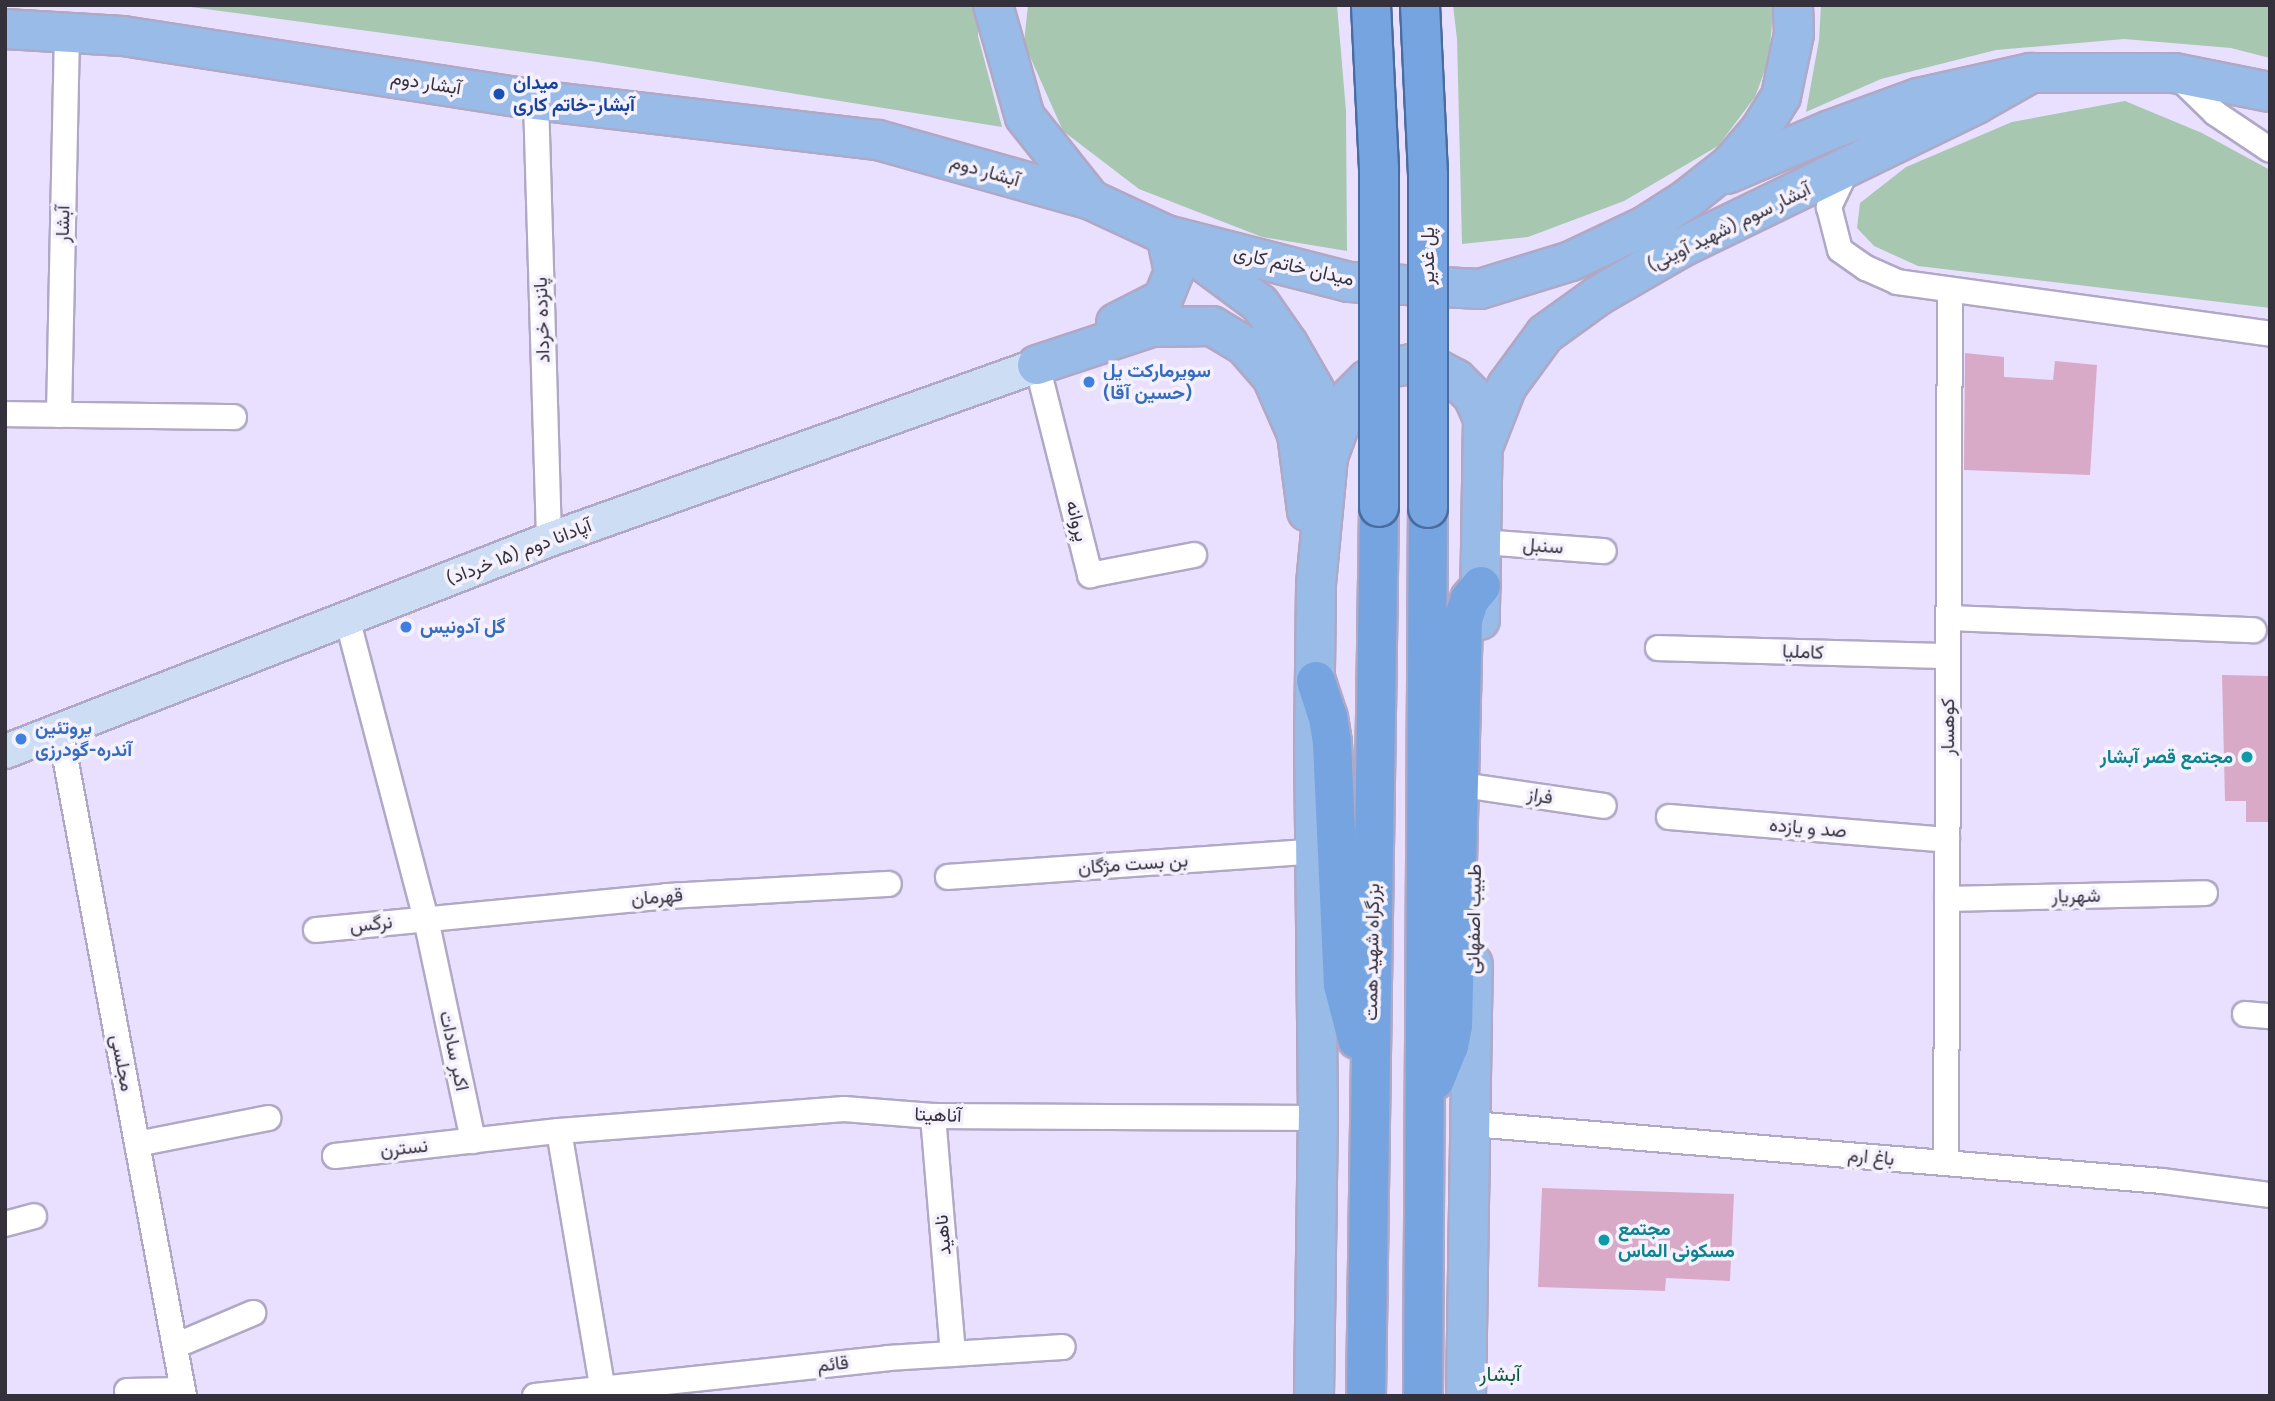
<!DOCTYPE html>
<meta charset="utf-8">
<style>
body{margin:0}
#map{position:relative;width:2275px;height:1401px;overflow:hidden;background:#e9e0ff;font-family:Figtree,Vazirmatn,sans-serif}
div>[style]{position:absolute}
.green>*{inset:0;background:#a7c7b0}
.building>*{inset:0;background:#d9aac7}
.roads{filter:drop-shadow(2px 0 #b0a8c5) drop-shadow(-2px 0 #b0a8c5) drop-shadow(0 2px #b0a8c5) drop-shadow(0 -2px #b0a8c5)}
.minor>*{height:24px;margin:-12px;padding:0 12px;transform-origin:12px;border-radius:12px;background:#fff}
.secondary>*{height:33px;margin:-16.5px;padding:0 16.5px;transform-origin:16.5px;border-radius:16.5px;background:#ccddf4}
.primary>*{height:38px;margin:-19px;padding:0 19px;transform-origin:19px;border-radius:19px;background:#98bbe8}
.trunk>*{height:38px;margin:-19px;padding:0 19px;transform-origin:19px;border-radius:19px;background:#76a4e0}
.bridges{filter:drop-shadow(2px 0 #496ca2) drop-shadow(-2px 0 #496ca2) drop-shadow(0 2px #496ca2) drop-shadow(0 -2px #496ca2)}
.trunk-bridge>*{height:38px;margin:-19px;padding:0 19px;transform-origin:19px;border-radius:19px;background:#76a4e0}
.dots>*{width:19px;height:19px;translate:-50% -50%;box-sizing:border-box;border:4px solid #f4f1fd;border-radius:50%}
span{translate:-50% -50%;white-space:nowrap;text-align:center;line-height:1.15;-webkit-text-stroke:7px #f4f1fd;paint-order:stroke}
.street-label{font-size:19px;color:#34303c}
.transit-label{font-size:19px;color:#164399;font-weight:700}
.left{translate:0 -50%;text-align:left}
.shop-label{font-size:19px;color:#366cbe;font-weight:700}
.culture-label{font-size:19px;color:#0d838f;font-weight:700}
.right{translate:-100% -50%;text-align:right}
.neighbourhood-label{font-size:21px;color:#0e5840}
.frame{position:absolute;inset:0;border:7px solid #34303c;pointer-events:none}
</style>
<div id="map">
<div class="green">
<div style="clip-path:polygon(176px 5px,979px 5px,978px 36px,1002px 127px,597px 62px)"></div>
<div style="clip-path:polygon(1028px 5px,1337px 5px,1346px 111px,1347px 251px,1262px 237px,1139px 189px,1063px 131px,1024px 43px)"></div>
<div style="clip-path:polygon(1453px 5px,1773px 5px,1773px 12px,1769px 59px,1755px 97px,1718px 146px,1624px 201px,1528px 237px,1462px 244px,1457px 39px)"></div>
<div style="clip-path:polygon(1821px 5px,2270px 5px,2270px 58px,2231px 48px,2124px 39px,1996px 50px,1881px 79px,1806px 112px,1819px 40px)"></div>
<div style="clip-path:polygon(2125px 101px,2202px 133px,2270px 170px,2270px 308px,1918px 266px,1874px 246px,1857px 228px,1860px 203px,1906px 167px,2012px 122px)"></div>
</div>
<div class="building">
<div style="clip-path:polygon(1965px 353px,2004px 357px,2004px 377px,2053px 380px,2055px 361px,2097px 365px,2090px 475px,1964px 470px)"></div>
<div style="clip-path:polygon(2222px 675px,2269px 676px,2270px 822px,2246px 822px,2246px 801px,2225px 801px)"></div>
<div style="clip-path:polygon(1542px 1188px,1734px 1194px,1730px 1281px,1666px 1278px,1665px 1291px,1538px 1287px)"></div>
</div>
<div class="roads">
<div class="minor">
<div style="left:2177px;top:76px;width:53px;rotate:44.2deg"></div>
<div style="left:2215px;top:113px;width:66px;rotate:33.9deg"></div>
<div style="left:536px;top:100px;width:439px;rotate:88.3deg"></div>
<div style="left:1849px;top:165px;width:47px;rotate:115.5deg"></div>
<div style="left:1829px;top:207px;width:44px;rotate:75.7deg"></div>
<div style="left:1840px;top:250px;width:32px;rotate:35deg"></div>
<div style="left:1866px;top:268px;width:34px;rotate:24deg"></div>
<div style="left:1897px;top:282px;width:377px;rotate:7.9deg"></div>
<div style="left:1037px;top:365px;width:217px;rotate:75.8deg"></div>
<div style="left:1090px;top:575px;width:106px;rotate:-10.9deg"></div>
<div style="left:5px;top:414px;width:229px;rotate:0.8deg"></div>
<div style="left:59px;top:415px;width:383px;rotate:-88.8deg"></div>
<div style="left:1483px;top:542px;width:121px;rotate:4.3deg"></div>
<div style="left:347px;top:618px;width:311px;rotate:75.3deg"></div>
<div style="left:426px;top:919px;width:227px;rotate:78deg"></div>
<div style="left:1949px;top:618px;width:305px;rotate:2.3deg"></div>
<div style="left:1658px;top:648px;width:290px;rotate:1.6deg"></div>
<div style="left:60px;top:730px;width:677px;rotate:79.45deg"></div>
<div style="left:1476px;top:787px;width:129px;rotate:8.4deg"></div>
<div style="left:1669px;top:817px;width:279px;rotate:4.7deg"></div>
<div style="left:948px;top:877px;width:370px;rotate:-4deg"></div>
<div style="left:1947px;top:899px;width:258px;rotate:-1.3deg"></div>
<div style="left:316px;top:930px;width:352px;rotate:-5.5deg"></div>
<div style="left:666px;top:896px;width:223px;rotate:-3.1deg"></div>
<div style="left:2245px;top:1014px;width:25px;rotate:5deg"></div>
<div style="left:933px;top:1116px;width:239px;rotate:85.2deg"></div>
<div style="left:1472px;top:1124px;width:692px;rotate:4.72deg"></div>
<div style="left:2162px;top:1181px;width:109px;rotate:7.4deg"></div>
<div style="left:559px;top:1131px;width:286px;rotate:-4.4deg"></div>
<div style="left:844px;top:1109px;width:89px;rotate:4.5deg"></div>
<div style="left:933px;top:1116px;width:385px;rotate:0.3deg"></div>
<div style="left:137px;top:1144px;width:134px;rotate:-11.2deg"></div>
<div style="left:335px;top:1156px;width:225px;rotate:-6.4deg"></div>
<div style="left:559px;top:1131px;width:269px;rotate:80.4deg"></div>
<div style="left:1946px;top:1163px;width:872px;rotate:-89.74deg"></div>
<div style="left:5px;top:1224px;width:30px;rotate:-15deg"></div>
<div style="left:175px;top:1346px;width:85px;rotate:-22.9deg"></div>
<div style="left:127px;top:1391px;width:56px;rotate:-1deg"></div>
<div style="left:535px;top:1396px;width:355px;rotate:-6.1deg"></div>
<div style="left:888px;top:1358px;width:175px;rotate:-3.6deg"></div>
</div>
<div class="secondary">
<div style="left:5px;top:751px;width:584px;rotate:-21.29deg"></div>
<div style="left:549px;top:539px;width:518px;rotate:-19.62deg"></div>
</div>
<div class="primary">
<div style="left:993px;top:5px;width:116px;rotate:74.1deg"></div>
<div style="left:1025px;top:117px;width:106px;rotate:51.5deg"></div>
<div style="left:1091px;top:200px;width:83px;rotate:25deg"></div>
<div style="left:1166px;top:235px;width:189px;rotate:14.4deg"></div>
<div style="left:1349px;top:282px;width:131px;rotate:3.1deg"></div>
<div style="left:1480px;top:289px;width:95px;rotate:-17.1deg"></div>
<div style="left:1571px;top:261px;width:82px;rotate:-25.3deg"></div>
<div style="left:1645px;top:226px;width:50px;rotate:-32.7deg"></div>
<div style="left:1687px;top:199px;width:55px;rotate:-38.3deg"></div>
<div style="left:1730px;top:165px;width:46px;rotate:-49.4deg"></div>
<div style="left:1760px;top:130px;width:40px;rotate:-58deg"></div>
<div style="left:1781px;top:96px;width:63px;rotate:-78.2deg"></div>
<div style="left:1794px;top:34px;width:29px;rotate:-92deg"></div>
<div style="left:5px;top:29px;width:118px;rotate:3.4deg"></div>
<div style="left:123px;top:36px;width:418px;rotate:8.8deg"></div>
<div style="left:536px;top:100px;width:344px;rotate:6.7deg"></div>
<div style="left:878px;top:140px;width:221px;rotate:15.7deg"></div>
<div style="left:1727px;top:174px;width:112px;rotate:-23.1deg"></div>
<div style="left:1830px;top:130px;width:94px;rotate:-20deg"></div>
<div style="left:1918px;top:98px;width:116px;rotate:-12.5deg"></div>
<div style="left:2031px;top:73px;width:143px"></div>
<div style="left:2174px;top:73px;width:98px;rotate:11.2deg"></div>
<div style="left:1182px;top:246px;width:97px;rotate:36.6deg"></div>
<div style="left:1260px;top:304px;width:49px;rotate:55deg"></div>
<div style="left:1288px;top:344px;width:54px;rotate:60.1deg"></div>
<div style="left:1315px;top:391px;width:65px;rotate:78.5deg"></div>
<div style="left:1116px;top:323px;width:53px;rotate:-27.1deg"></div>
<div style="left:1163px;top:299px;width:29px;rotate:-68deg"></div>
<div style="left:1174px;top:272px;width:38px;rotate:-102deg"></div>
<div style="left:1037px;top:365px;width:121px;rotate:-18.3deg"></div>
<div style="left:1152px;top:327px;width:60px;rotate:-1deg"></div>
<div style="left:1212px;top:326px;width:39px;rotate:31deg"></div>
<div style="left:1245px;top:346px;width:41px;rotate:48.9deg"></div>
<div style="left:1272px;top:377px;width:62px;rotate:66.3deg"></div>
<div style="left:1297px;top:434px;width:78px;rotate:82.6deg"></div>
<div style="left:1485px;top:442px;width:60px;rotate:-68.6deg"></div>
<div style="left:1507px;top:386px;width:64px;rotate:-53.8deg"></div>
<div style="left:1545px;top:334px;width:67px;rotate:-35.8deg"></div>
<div style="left:1599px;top:295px;width:96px;rotate:-30deg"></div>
<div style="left:1682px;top:247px;width:327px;rotate:-25.9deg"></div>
<div style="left:1976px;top:104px;width:63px;rotate:-29.4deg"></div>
<div style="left:1314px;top:1396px;width:278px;rotate:-89.2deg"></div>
<div style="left:1318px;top:1118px;width:367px;rotate:-90.6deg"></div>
<div style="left:1314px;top:751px;width:167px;rotate:-89.3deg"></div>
<div style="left:1316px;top:584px;width:128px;rotate:-84.6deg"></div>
<div style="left:1328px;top:457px;width:64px;rotate:-69.9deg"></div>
<div style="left:1350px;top:397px;width:24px;rotate:-45deg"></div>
<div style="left:1367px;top:380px;width:23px;rotate:-31deg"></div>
<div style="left:1387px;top:368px;width:24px;rotate:-9deg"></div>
<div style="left:1411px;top:364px;width:24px;rotate:9deg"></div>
<div style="left:1435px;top:368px;width:24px;rotate:28deg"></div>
<div style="left:1456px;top:379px;width:24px;rotate:45deg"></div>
<div style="left:1473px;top:396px;width:24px;rotate:66deg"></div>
<div style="left:1483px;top:418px;width:202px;rotate:90.9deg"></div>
<div style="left:1466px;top:1396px;width:432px;rotate:-89.1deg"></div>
</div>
<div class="trunk">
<div style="left:1316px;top:681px;width:38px;rotate:72deg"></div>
<div style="left:1328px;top:717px;width:26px;rotate:81deg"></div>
<div style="left:1332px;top:743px;width:242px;rotate:87.4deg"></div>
<div style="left:1343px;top:985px;width:56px;rotate:75.5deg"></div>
<div style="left:1435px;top:1080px;width:37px;rotate:-68deg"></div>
<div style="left:1449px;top:1046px;width:20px;rotate:-79deg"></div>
<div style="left:1453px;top:1026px;width:407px;rotate:-88.6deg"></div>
<div style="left:1463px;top:619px;width:21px;rotate:-71deg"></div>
<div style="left:1470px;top:599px;width:17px;rotate:-50deg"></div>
<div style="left:1366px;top:1396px;width:889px;rotate:-89.16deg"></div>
<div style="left:1423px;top:1396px;width:888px;rotate:-89.68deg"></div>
</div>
</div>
<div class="bridges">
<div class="trunk-bridge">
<div style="left:1371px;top:5px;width:166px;rotate:87.2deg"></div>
<div style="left:1379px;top:171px;width:336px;rotate:90deg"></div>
<div style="left:1420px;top:5px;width:170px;rotate:87.3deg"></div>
<div style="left:1428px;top:175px;width:333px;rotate:90deg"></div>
</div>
</div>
<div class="dots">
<div style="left:499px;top:94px;background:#1a4fb4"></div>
<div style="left:1089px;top:382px;background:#3f7fe0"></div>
<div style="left:406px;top:627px;background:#3f7fe0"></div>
<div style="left:21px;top:739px;background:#3f7fe0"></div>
<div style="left:2247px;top:757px;background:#0f9aa8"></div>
<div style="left:1604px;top:1240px;background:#0f9aa8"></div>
</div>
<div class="street-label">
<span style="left:426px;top:83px;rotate:9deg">آبشار دوم</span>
<span style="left:985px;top:171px;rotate:16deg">آبشار دوم</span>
<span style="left:63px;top:224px;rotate:-89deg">آبشار</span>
<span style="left:1729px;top:227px;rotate:-26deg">آبشار سوم (شهید آوینی)</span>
<span style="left:1428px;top:256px;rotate:-90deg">پل غدیر</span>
<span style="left:1294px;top:266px;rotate:13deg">میدان خاتم کاری</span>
<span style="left:542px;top:320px;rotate:-92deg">پانزده خرداد</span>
<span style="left:1077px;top:521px;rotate:76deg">پروانه</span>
<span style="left:1543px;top:546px;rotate:4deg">سنبل</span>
<span style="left:519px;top:552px;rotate:-21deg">آپادانا دوم (۱۵ خرداد)</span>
<span style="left:1803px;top:652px;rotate:2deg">کاملیا</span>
<span style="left:1948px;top:727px;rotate:-90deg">کوهسار</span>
<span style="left:1540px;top:796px;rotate:9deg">فراز</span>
<span style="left:1808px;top:828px;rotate:5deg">صد و یازده</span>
<span style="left:1133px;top:864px;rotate:-4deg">بن بست مژگان</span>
<span style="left:2076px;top:896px;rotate:-1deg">شهریار</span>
<span style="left:657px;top:897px;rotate:-5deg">قهرمان</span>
<span style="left:1474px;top:919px;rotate:-89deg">طبیب اصفهانی</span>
<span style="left:371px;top:924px;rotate:-6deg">نرگس</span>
<span style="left:1372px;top:952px;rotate:-89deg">بزرگراه شهید همت</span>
<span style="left:454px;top:1051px;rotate:78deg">اکبر سادات</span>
<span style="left:122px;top:1063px;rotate:79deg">مجلسی</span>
<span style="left:938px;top:1115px;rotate:2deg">آناهیتا</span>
<span style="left:404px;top:1148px;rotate:-6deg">نسترن</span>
<span style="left:1871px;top:1157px;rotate:5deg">باغ ارم</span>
<span style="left:943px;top:1235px;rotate:-95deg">ناهید</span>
<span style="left:833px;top:1364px;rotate:-6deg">قائم</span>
</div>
<div class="transit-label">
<span class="left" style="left:513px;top:94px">میدان<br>آبشار-خاتم کاری</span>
</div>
<div class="shop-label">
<span class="left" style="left:1103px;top:382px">سوپرمارکت پل<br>(حسین آقا)</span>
<span class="left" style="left:420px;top:627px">گل آدونیس</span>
<span class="left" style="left:35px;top:739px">پروتئین<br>آندره-گودرزی</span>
</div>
<div class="culture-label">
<span class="right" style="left:2233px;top:757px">مجتمع قصر آبشار</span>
<span class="left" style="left:1618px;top:1240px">مجتمع<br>مسکونی الماس</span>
</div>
<div class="neighbourhood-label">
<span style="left:1500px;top:1374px">آبشار</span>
</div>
<div class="frame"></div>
</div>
